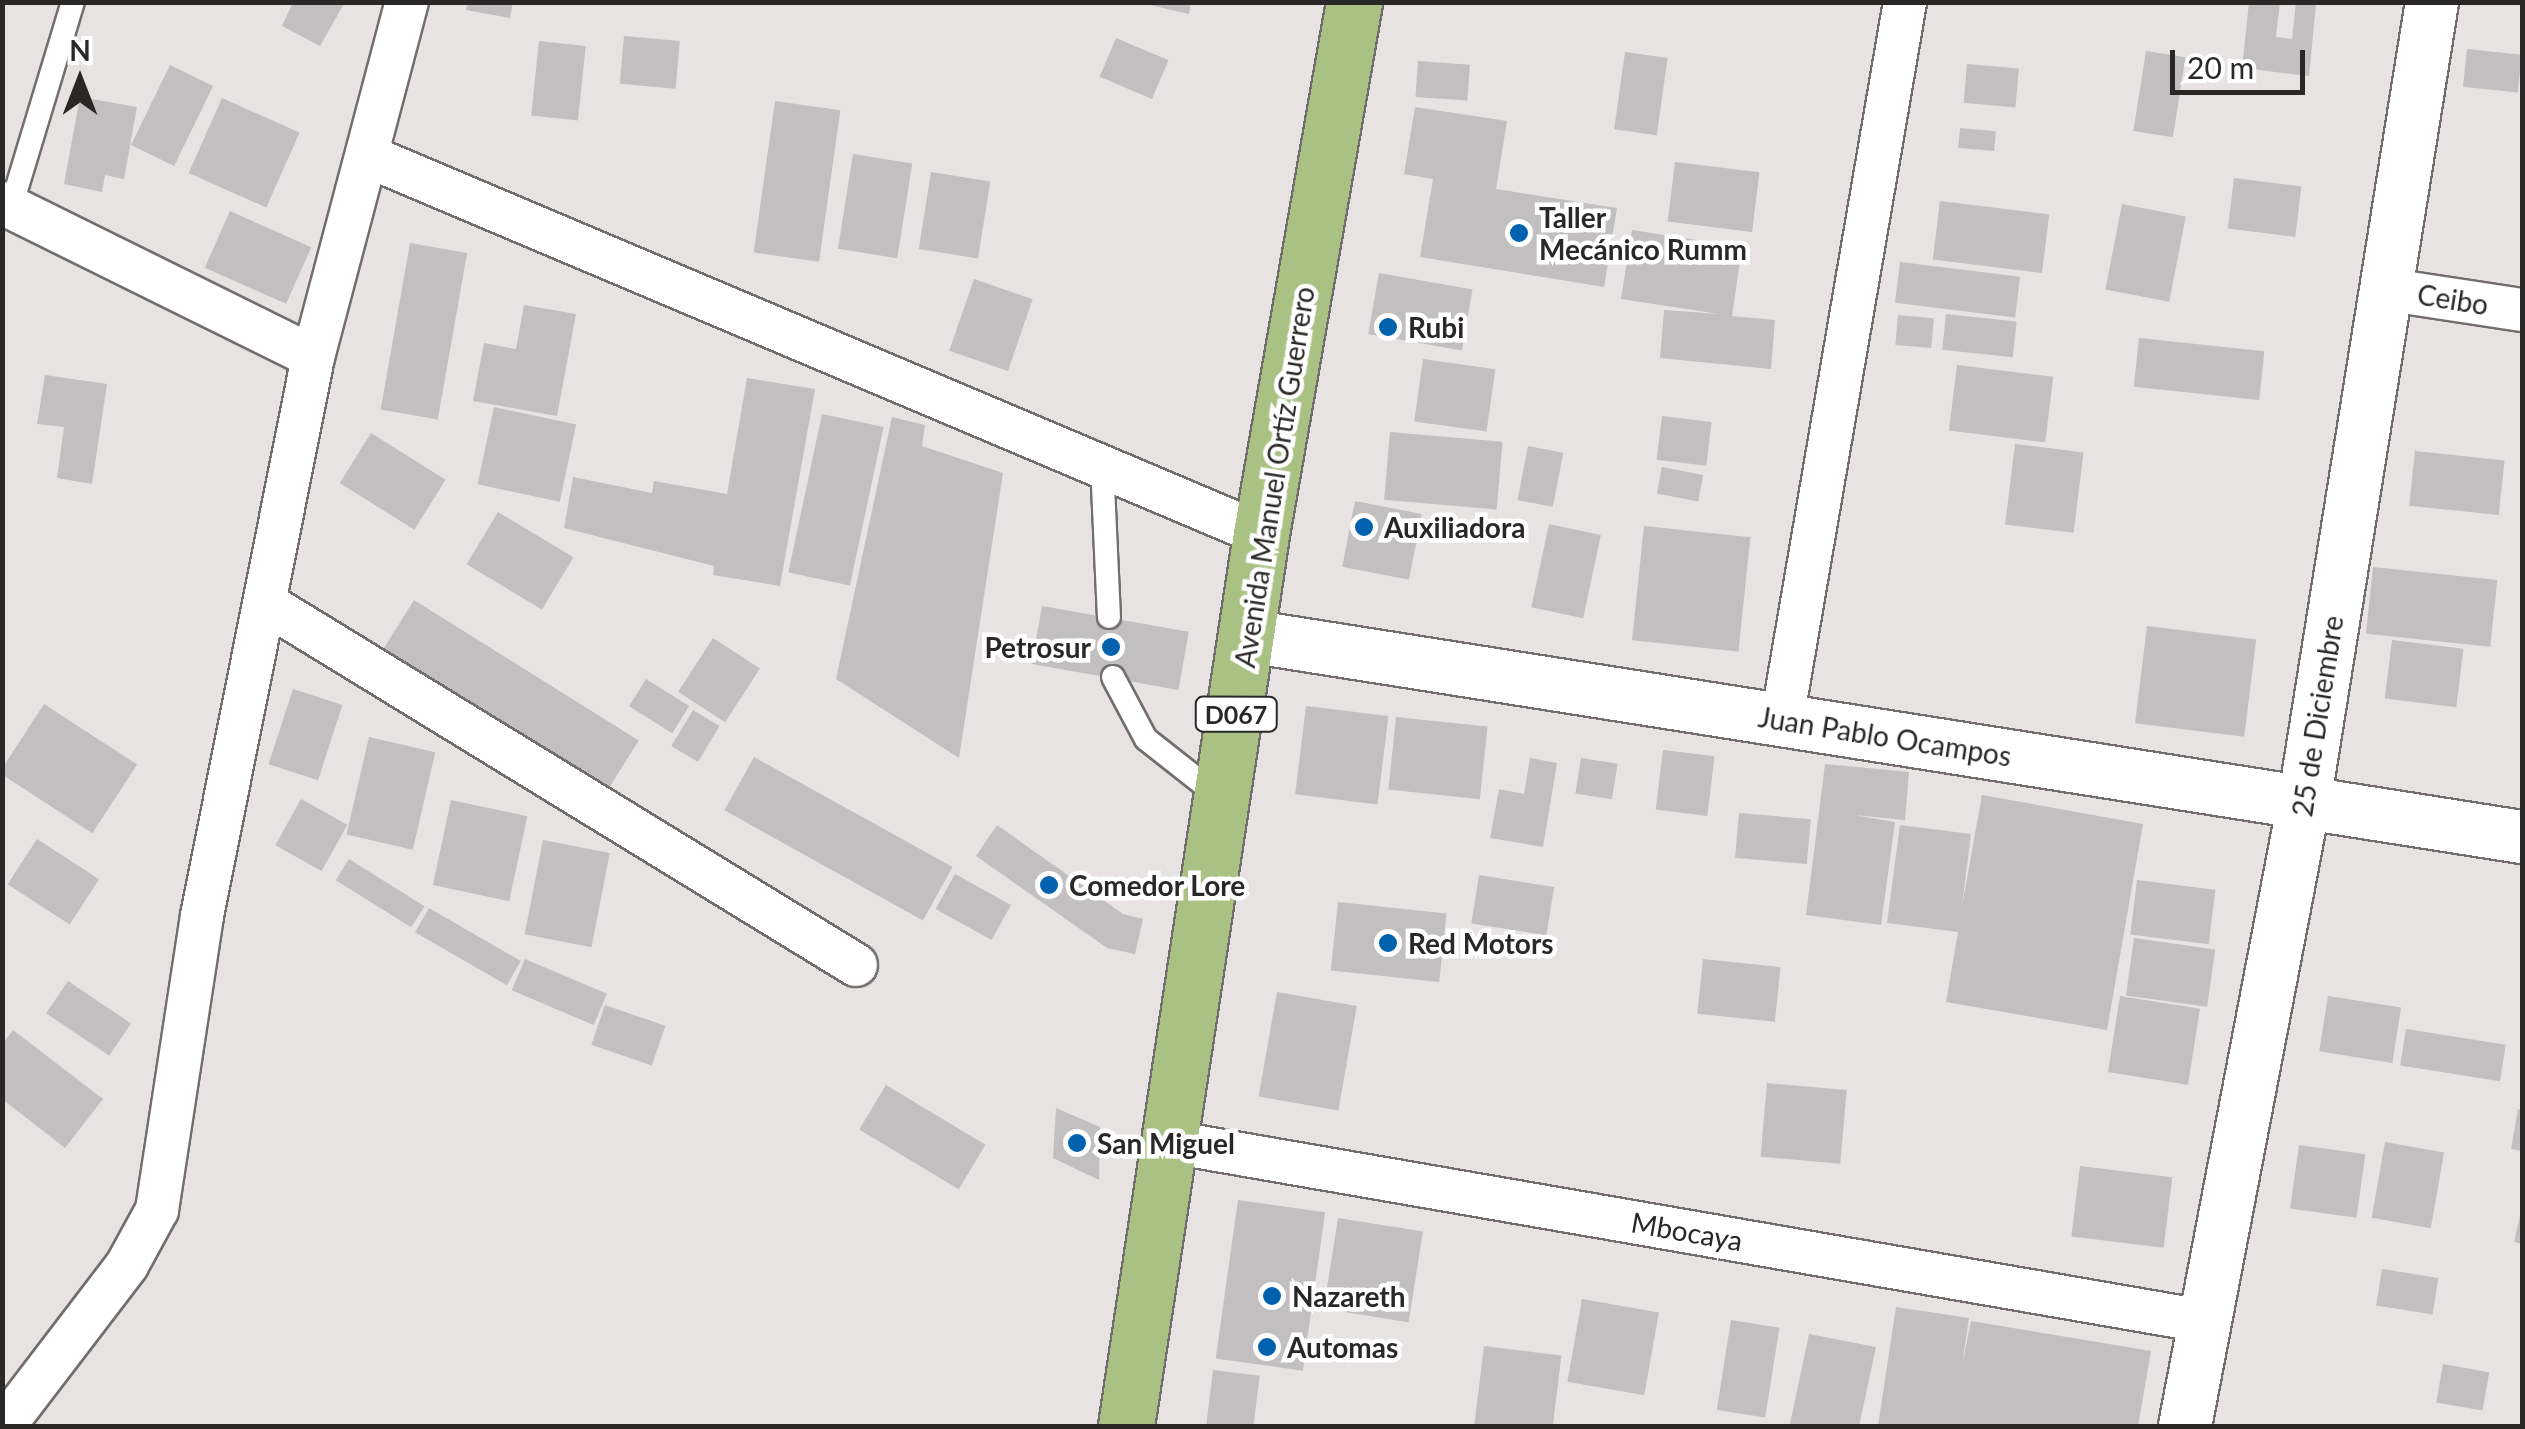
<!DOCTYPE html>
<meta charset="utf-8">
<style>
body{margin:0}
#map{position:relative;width:2525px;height:1429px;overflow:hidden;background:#e7e3e2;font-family:Lato,sans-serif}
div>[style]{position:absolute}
.building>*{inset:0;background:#c2bfc1;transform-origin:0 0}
.roads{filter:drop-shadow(2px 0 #716e6d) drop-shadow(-2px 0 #716e6d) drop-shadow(0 2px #716e6d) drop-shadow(0 -2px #716e6d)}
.service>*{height:22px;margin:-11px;padding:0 11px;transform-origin:11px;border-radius:11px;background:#fff}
.minor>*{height:42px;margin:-21px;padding:0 21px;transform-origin:21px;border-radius:21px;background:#fff}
.tertiary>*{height:52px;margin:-26px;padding:0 26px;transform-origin:26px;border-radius:26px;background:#fff}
.primary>*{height:55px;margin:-27.5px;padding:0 27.5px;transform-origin:27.5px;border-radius:27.5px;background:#a9c284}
.dots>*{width:28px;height:28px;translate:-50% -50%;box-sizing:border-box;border:5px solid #fff;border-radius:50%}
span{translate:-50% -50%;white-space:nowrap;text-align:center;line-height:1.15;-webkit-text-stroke:9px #fff;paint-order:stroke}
.shield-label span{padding:2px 8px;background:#fff;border:2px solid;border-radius:8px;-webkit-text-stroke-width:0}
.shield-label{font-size:25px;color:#292827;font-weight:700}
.poi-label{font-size:28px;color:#292827;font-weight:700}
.left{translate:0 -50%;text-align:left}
.right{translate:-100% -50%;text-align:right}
.street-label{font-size:28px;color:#292827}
.frame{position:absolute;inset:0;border:5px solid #292827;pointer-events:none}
.north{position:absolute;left:30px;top:30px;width:100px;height:100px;-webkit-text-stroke:8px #fff;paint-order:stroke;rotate:0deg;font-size:28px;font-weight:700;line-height:40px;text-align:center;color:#292827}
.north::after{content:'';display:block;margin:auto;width:35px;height:45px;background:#292827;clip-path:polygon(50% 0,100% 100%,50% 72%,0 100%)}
.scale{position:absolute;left:2170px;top:50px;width:135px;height:45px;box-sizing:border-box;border:5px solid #292827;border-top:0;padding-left:12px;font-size:30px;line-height:35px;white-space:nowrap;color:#292827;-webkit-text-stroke:8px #fff;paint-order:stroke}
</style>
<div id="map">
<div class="building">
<div style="clip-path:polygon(293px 2px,345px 2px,320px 46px,282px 26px)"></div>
<div style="clip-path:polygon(467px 2px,513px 2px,510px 18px,466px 10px)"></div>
<div style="clip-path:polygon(1137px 2px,1191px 2px,1189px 14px)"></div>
<div style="clip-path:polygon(2249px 2px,2280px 2px,2276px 37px,2292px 39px,2296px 2px,2316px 4px,2309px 76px,2242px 68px)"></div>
<div style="left:624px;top:36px;width:56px;height:48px;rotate:5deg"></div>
<div style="left:1116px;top:38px;width:57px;height:42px;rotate:23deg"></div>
<div style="left:539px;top:41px;width:47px;height:75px;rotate:6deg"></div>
<div style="left:2467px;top:49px;width:55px;height:38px;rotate:6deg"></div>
<div style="left:2146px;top:51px;width:40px;height:81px;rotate:9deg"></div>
<div style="left:1625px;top:52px;width:43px;height:78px;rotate:8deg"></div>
<div style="left:1418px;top:61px;width:52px;height:36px;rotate:4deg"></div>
<div style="left:1967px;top:64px;width:52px;height:39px;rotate:5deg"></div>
<div style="left:170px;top:65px;width:48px;height:89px;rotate:26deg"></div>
<div style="clip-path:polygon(80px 97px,137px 107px,124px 179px,105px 175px,102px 192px,64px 184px)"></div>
<div style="left:222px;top:98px;width:85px;height:82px;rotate:24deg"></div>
<div style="left:775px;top:101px;width:66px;height:153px;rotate:8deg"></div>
<div style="clip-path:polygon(1415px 107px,1507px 121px,1496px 189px,1617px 208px,1604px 287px,1420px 257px,1433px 179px,1404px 174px)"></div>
<div style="left:1960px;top:128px;width:36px;height:20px;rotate:5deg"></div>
<div style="left:853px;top:154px;width:60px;height:96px;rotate:9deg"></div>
<div style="left:1675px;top:162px;width:85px;height:60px;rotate:7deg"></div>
<div style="left:931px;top:172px;width:60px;height:78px;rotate:9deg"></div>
<div style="left:2234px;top:178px;width:68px;height:51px;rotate:7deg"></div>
<div style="left:1940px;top:201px;width:110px;height:59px;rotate:7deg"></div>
<div style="left:2122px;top:204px;width:65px;height:87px;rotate:11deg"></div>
<div style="left:230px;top:211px;width:89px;height:62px;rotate:24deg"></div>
<div style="clip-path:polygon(1632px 230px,1742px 247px,1732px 316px,1775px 320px,1771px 369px,1660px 358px,1664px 310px,1719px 314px,1621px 299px)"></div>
<div style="left:410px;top:243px;width:58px;height:169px;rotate:10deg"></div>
<div style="left:1900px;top:262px;width:121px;height:41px;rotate:7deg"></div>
<div style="left:1379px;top:273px;width:95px;height:62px;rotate:10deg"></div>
<div style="left:974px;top:279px;width:62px;height:76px;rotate:19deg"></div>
<div style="clip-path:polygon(524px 305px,576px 314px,557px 416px,473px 401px,484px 343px,516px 349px)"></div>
<div style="left:1946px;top:314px;width:71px;height:36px;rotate:6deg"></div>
<div style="left:1898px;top:315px;width:36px;height:30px;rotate:5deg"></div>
<div style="left:2139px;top:338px;width:126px;height:49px;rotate:6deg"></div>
<div style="left:1423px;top:359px;width:73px;height:63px;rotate:8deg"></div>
<div style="left:1957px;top:365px;width:97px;height:66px;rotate:7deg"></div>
<div style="clip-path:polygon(45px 375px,107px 384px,92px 484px,57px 478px,64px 427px,37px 424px)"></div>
<div style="clip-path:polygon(747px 378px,815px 389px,780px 586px,713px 575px,714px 566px,564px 528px,573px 477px,652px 493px,654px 481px,727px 494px)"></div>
<div style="left:494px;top:407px;width:84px;height:79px;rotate:12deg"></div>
<div style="left:822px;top:414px;width:63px;height:162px;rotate:12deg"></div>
<div style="left:1662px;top:416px;width:50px;height:44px;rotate:7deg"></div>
<div style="clip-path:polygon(892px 417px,925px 425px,922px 446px,1003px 473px,959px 758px,836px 679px)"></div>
<div style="left:1390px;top:432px;width:113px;height:68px;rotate:5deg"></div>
<div style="left:371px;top:433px;width:88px;height:59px;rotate:32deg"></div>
<div style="left:2015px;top:444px;width:69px;height:81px;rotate:7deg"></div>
<div style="left:1528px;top:446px;width:36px;height:55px;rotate:11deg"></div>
<div style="left:2415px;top:451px;width:90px;height:55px;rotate:6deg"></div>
<div style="left:1662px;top:467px;width:42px;height:27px;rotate:11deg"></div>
<div style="left:1355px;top:501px;width:68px;height:67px;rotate:11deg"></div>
<div style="left:498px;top:512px;width:88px;height:61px;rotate:31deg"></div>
<div style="left:1549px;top:524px;width:53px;height:85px;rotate:12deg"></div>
<div style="left:1644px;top:526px;width:107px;height:115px;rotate:6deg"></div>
<div style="left:2373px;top:567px;width:125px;height:67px;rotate:6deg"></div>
<div style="left:414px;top:600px;width:265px;height:64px;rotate:32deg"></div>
<div style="left:1042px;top:606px;width:149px;height:59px;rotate:10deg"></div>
<div style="left:2147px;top:626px;width:110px;height:98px;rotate:7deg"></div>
<div style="left:713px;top:638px;width:56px;height:64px;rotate:33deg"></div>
<div style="left:2392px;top:640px;width:72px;height:59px;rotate:7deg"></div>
<div style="left:646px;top:679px;width:51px;height:32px;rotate:32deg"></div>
<div style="left:293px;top:689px;width:52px;height:79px;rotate:18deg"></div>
<div style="left:44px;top:704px;width:111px;height:82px;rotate:33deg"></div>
<div style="left:1306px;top:706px;width:83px;height:89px;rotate:7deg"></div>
<div style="left:693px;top:710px;width:31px;height:42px;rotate:31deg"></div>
<div style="left:1396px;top:717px;width:92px;height:73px;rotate:6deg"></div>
<div style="left:369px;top:737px;width:68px;height:100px;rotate:13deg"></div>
<div style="left:1663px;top:750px;width:52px;height:60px;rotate:7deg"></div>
<div style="left:754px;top:757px;width:227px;height:61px;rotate:29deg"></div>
<div style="clip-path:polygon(1530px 758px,1557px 763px,1543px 847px,1490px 838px,1499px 789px,1524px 794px)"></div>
<div style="left:1581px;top:758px;width:37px;height:36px;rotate:9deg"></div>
<div style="clip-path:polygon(1825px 764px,1909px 772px,1905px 820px,1854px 815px,1895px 822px,1881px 925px,1806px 915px)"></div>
<div style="clip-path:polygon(1982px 795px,2143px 824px,2107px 1030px,1946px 1002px,1958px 932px,1887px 923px,1900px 825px,1971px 834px,1962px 906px)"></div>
<div style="left:301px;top:799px;width:53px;height:53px;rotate:29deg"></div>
<div style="left:451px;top:800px;width:78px;height:87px;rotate:12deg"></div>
<div style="left:1739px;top:813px;width:72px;height:45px;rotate:5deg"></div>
<div style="clip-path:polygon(997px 825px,1123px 914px,1143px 919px,1135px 954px,1107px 948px,976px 856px)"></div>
<div style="left:37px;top:839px;width:74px;height:54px;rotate:33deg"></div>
<div style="left:543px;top:840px;width:68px;height:96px;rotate:11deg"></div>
<div style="left:349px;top:859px;width:89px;height:25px;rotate:32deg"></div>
<div style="left:955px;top:874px;width:64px;height:40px;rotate:29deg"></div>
<div style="left:1479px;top:875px;width:76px;height:49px;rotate:9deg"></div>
<div style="left:2137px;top:880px;width:79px;height:55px;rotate:7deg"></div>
<div style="left:1338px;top:902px;width:109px;height:69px;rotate:6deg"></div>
<div style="left:429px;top:908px;width:106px;height:28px;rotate:30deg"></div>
<div style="left:2134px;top:938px;width:82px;height:58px;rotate:8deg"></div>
<div style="left:525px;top:959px;width:89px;height:34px;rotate:23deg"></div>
<div style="left:1703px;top:959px;width:78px;height:55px;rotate:6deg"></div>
<div style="left:68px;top:981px;width:76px;height:39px;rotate:34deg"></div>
<div style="left:1277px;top:992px;width:81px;height:106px;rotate:10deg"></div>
<div style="left:2120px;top:996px;width:81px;height:77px;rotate:9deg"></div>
<div style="left:2328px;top:996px;width:74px;height:56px;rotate:9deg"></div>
<div style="left:605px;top:1005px;width:64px;height:42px;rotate:19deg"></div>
<div style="left:2406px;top:1029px;width:101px;height:37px;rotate:9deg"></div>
<div style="clip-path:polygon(13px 1030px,103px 1099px,65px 1148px,2px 1099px,2px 1044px)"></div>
<div style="left:1767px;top:1083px;width:80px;height:74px;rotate:5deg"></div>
<div style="left:886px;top:1085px;width:116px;height:52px;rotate:31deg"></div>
<div style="clip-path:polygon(1056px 1108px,1100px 1127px,1099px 1180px,1053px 1158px)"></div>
<div style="clip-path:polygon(2518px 1109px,2522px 1110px,2522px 1151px,2511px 1149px)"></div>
<div style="left:2385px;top:1142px;width:60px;height:77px;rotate:10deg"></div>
<div style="left:2299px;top:1145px;width:67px;height:64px;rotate:8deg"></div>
<div style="left:2080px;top:1166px;width:93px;height:71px;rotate:7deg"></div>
<div style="left:1238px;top:1200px;width:88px;height:160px;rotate:8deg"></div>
<div style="clip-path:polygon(2522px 1207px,2522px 1244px,2514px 1242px)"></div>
<div style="left:1338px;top:1218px;width:86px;height:92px;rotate:9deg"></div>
<div style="left:2382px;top:1269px;width:57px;height:37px;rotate:9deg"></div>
<div style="left:1582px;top:1299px;width:78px;height:84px;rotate:10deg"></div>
<div style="clip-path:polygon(1896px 1307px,1969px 1318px,1962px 1366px,1971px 1321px,2151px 1351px,2138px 1426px,1878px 1426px)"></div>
<div style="left:1731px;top:1320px;width:49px;height:91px;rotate:9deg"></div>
<div style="clip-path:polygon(1809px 1334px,1876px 1347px,1859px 1426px,1790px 1424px)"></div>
<div style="left:1484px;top:1346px;width:78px;height:81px;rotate:7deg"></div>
<div style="left:2443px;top:1364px;width:47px;height:39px;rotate:10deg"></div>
<div style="left:1213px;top:1370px;width:47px;height:56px;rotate:7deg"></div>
</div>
<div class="roads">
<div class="service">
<div style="left:11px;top:207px;width:214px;rotate:-73.2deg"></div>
<div style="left:1102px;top:464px;width:153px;rotate:87.4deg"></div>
<div style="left:1113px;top:677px;width:70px;rotate:62deg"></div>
<div style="left:1146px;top:739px;width:95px;rotate:38.2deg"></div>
</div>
<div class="minor">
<div style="left:370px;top:157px;width:967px;rotate:22.93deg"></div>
<div style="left:2px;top:203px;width:347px;rotate:26.3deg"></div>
<div style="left:2383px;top:289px;width:141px;rotate:8.6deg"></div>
<div style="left:265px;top:603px;width:693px;rotate:31.49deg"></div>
<div style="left:1782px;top:720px;width:728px;rotate:-80.28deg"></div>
<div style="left:1171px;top:1142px;width:1047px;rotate:9.84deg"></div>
<div style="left:4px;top:1426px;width:203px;rotate:-52.6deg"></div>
<div style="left:127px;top:1265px;width:63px;rotate:-61.4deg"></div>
<div style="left:157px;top:1210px;width:297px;rotate:-81.3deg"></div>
<div style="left:202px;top:916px;width:570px;rotate:-78.77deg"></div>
<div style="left:313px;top:357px;width:367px;rotate:-75.2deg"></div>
</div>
<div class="tertiary">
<div style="left:1248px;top:636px;width:1290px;rotate:8.97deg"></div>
<div style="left:2185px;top:1426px;width:634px;rotate:-79.19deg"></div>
<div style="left:2304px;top:803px;width:811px;rotate:-80.92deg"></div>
</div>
<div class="primary">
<div style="left:1126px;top:1426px;width:902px;rotate:-81.39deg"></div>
<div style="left:1261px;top:534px;width:540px;rotate:-80.08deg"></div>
</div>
</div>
<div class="dots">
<div style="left:1519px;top:233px;background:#0062af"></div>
<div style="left:1388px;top:327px;background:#0062af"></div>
<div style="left:1364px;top:527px;background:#0062af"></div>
<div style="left:1111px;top:647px;background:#0062af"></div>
<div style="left:1049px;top:885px;background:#0062af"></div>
<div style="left:1388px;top:943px;background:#0062af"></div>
<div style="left:1077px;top:1143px;background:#0062af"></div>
<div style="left:1272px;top:1296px;background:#0062af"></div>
<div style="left:1267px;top:1347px;background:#0062af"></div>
</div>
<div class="shield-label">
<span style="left:1236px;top:714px">D067</span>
</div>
<div class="poi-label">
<span class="left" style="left:1539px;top:233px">Taller<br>Mecánico Rumm</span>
<span class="left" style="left:1408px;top:327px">Rubi</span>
<span class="left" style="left:1384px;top:527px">Auxiliadora</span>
<span class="right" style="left:1091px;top:647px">Petrosur</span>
<span class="left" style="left:1069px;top:885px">Comedor Lore</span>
<span class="left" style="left:1408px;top:943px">Red Motors</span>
<span class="left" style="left:1097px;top:1143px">San Miguel</span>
<span class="left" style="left:1292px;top:1296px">Nazareth</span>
<span class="left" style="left:1287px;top:1347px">Automas</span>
</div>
<div class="street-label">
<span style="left:2453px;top:299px;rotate:9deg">Ceibo</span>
<span style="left:1274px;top:477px;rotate:-81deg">Avenida Manuel Ortíz Guerrero</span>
<span style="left:2317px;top:716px;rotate:-81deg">25 de Diciembre</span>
<span style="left:1885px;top:736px;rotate:9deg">Juan Pablo Ocampos</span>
<span style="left:1687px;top:1231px;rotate:10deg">Mbocaya</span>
</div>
<div class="frame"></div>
<div class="north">N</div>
<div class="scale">20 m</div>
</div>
